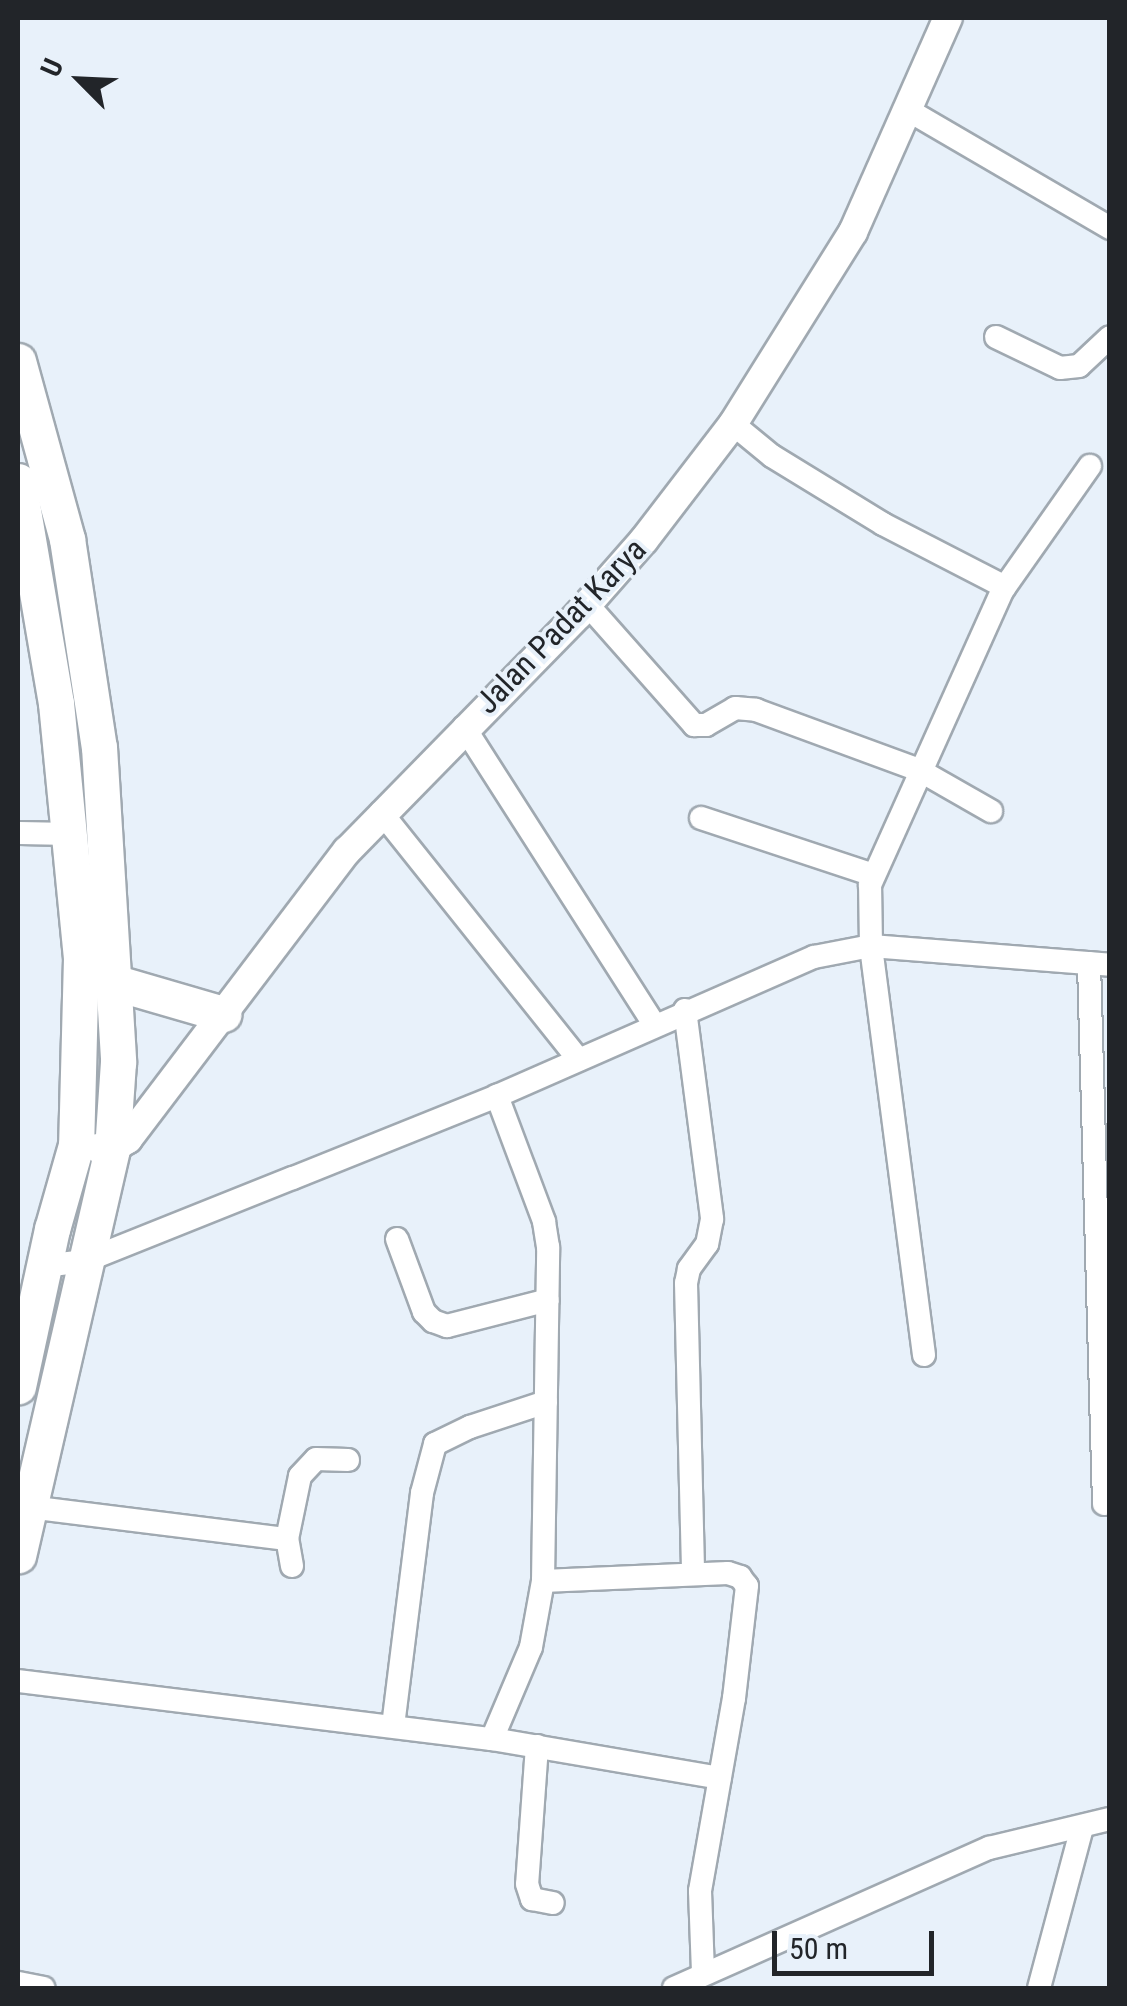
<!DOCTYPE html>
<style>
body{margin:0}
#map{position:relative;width:1127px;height:2006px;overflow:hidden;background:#e8f1fa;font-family:"Roboto Condensed",sans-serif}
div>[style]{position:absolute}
.roads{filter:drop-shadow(2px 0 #a0a9b1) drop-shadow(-2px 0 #a0a9b1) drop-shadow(0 2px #a0a9b1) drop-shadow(0 -2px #a0a9b1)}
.minor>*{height:22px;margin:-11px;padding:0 11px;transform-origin:11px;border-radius:11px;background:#fff}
.tertiary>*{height:28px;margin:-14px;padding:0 14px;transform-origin:14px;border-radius:14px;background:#fff}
.primary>*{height:35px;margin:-17.5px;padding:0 17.5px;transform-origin:17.5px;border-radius:17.5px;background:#fff}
span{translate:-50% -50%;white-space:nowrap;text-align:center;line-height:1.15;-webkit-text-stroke:8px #e8f1fa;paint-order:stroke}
.street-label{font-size:32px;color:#222529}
.frame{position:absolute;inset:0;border:20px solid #222529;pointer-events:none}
.north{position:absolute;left:30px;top:30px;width:100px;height:100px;-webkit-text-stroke:8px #e8f1fa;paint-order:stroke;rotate:294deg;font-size:28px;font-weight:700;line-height:40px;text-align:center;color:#222529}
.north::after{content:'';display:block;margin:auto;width:35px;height:45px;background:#222529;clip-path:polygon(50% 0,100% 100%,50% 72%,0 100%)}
.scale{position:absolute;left:772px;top:1931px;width:162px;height:45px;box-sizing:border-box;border:5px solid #222529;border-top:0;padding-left:12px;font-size:30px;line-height:35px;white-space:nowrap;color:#222529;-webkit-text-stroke:8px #e8f1fa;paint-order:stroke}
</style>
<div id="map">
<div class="roads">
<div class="minor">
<div style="left:908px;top:110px;width:234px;rotate:30.3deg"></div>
<div style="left:996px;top:337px;width:71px;rotate:25.8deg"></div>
<div style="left:1060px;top:368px;width:19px;rotate:-6deg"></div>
<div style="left:1079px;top:366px;width:42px;rotate:-43.1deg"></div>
<div style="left:733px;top:424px;width:50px;rotate:39.4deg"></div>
<div style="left:772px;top:456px;width:130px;rotate:31.5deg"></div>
<div style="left:883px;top:524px;width:137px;rotate:27.3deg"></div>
<div style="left:587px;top:604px;width:162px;rotate:48.5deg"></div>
<div style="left:694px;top:725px;width:12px"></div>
<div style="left:706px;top:725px;width:34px;rotate:-30deg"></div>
<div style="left:735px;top:708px;width:21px;rotate:5deg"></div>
<div style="left:756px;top:710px;width:174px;rotate:20.2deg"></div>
<div style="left:919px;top:770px;width:83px;rotate:29.7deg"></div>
<div style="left:464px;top:727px;width:353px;rotate:57.4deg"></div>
<div style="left:381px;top:812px;width:317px;rotate:51.4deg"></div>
<div style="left:701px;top:818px;width:181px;rotate:18.3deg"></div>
<div style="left:18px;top:833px;width:54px;rotate:1.1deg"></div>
<div style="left:1089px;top:963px;width:541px;rotate:88.41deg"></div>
<div style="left:685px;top:1010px;width:211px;rotate:82.6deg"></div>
<div style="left:712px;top:1219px;width:25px;rotate:101deg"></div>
<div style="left:707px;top:1244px;width:31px;rotate:126deg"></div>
<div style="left:689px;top:1269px;width:14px;rotate:102deg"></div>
<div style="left:686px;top:1283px;width:289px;rotate:88.6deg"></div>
<div style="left:397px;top:1239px;width:78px;rotate:69.7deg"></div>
<div style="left:424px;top:1312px;width:13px;rotate:45deg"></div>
<div style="left:433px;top:1321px;width:15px;rotate:20deg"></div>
<div style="left:447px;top:1326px;width:104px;rotate:-14.4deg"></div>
<div style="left:44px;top:1266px;width:41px;rotate:-7deg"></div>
<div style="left:85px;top:1261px;width:224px;rotate:-21.8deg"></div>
<div style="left:293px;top:1178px;width:220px;rotate:-21.9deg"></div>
<div style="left:497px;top:1096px;width:346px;rotate:-23.7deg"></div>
<div style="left:814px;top:957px;width:58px;rotate:-10.9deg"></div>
<div style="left:871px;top:946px;width:240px;rotate:4.5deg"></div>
<div style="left:924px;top:1355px;width:412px;rotate:-97.4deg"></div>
<div style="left:871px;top:946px;width:61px;rotate:-90.9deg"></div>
<div style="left:870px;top:885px;width:322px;rotate:-65.8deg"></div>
<div style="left:1002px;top:591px;width:153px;rotate:-54.9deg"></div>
<div style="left:29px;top:1507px;width:260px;rotate:7.1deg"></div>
<div style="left:292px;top:1566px;width:27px;rotate:-100deg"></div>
<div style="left:287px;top:1539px;width:64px;rotate:-78.3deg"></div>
<div style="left:300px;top:1476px;width:23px;rotate:-47deg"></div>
<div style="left:316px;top:1459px;width:32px;rotate:2deg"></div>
<div style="left:543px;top:1581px;width:185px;rotate:-2.5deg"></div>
<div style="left:728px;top:1573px;width:13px;rotate:18deg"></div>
<div style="left:740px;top:1577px;width:11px;rotate:52deg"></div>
<div style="left:747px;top:1586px;width:113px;rotate:96.6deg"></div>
<div style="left:734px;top:1698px;width:196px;rotate:100deg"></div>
<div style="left:700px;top:1891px;width:81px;rotate:87.9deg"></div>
<div style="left:18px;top:1681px;width:478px;rotate:7deg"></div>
<div style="left:492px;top:1739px;width:231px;rotate:9.7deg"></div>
<div style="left:393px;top:1726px;width:235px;rotate:-82.9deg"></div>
<div style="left:422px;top:1493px;width:51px;rotate:-75.1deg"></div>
<div style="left:435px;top:1444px;width:39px;rotate:-26deg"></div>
<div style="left:470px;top:1427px;width:80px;rotate:-18.2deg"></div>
<div style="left:492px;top:1739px;width:100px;rotate:-67deg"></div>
<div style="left:531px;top:1647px;width:67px;rotate:-79.7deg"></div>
<div style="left:543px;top:1581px;width:334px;rotate:-89.1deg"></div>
<div style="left:548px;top:1247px;width:26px;rotate:-99deg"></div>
<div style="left:544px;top:1221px;width:134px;rotate:-110.6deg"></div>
<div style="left:537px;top:1746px;width:138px;rotate:94.1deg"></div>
<div style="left:527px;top:1884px;width:16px;rotate:72deg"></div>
<div style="left:532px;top:1899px;width:21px;rotate:11deg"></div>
<div style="left:18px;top:1983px;width:26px;rotate:11deg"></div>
<div style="left:674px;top:1988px;width:345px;rotate:-24deg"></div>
<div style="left:989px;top:1848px;width:124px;rotate:-13.5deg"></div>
<div style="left:1039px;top:1988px;width:166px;rotate:-75deg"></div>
</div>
<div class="tertiary">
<div style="left:98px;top:1148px;width:14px;rotate:4deg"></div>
<div style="left:112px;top:1149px;width:19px;rotate:-32deg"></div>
<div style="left:128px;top:1139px;width:362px;rotate:-52.8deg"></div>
<div style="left:347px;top:851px;width:332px;rotate:-45.6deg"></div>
<div style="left:579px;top:614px;width:98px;rotate:-48.7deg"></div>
<div style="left:644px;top:540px;width:146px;rotate:-52.5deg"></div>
<div style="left:733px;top:424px;width:226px;rotate:-58deg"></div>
<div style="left:853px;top:232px;width:234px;rotate:-66.1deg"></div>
</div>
<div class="primary">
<div style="left:18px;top:361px;width:185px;rotate:74.6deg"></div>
<div style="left:67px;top:539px;width:210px;rotate:81.3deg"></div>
<div style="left:99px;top:747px;width:316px;rotate:86.5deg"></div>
<div style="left:118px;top:1062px;width:87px;rotate:93.9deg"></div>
<div style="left:112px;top:1149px;width:417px;rotate:103deg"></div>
<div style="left:18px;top:481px;width:225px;rotate:80.3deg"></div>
<div style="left:56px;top:703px;width:256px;rotate:84.4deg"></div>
<div style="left:81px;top:958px;width:187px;rotate:91.5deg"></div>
<div style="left:76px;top:1145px;width:87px;rotate:105.9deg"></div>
<div style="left:52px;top:1229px;width:161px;rotate:102.2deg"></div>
<div style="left:89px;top:975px;width:140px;rotate:16.2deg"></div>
</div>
</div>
<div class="street-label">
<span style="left:561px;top:626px;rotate:-46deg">Jalan Padat Karya</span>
</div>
<div class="frame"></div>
<div class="north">U</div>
<div class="scale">50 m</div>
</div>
